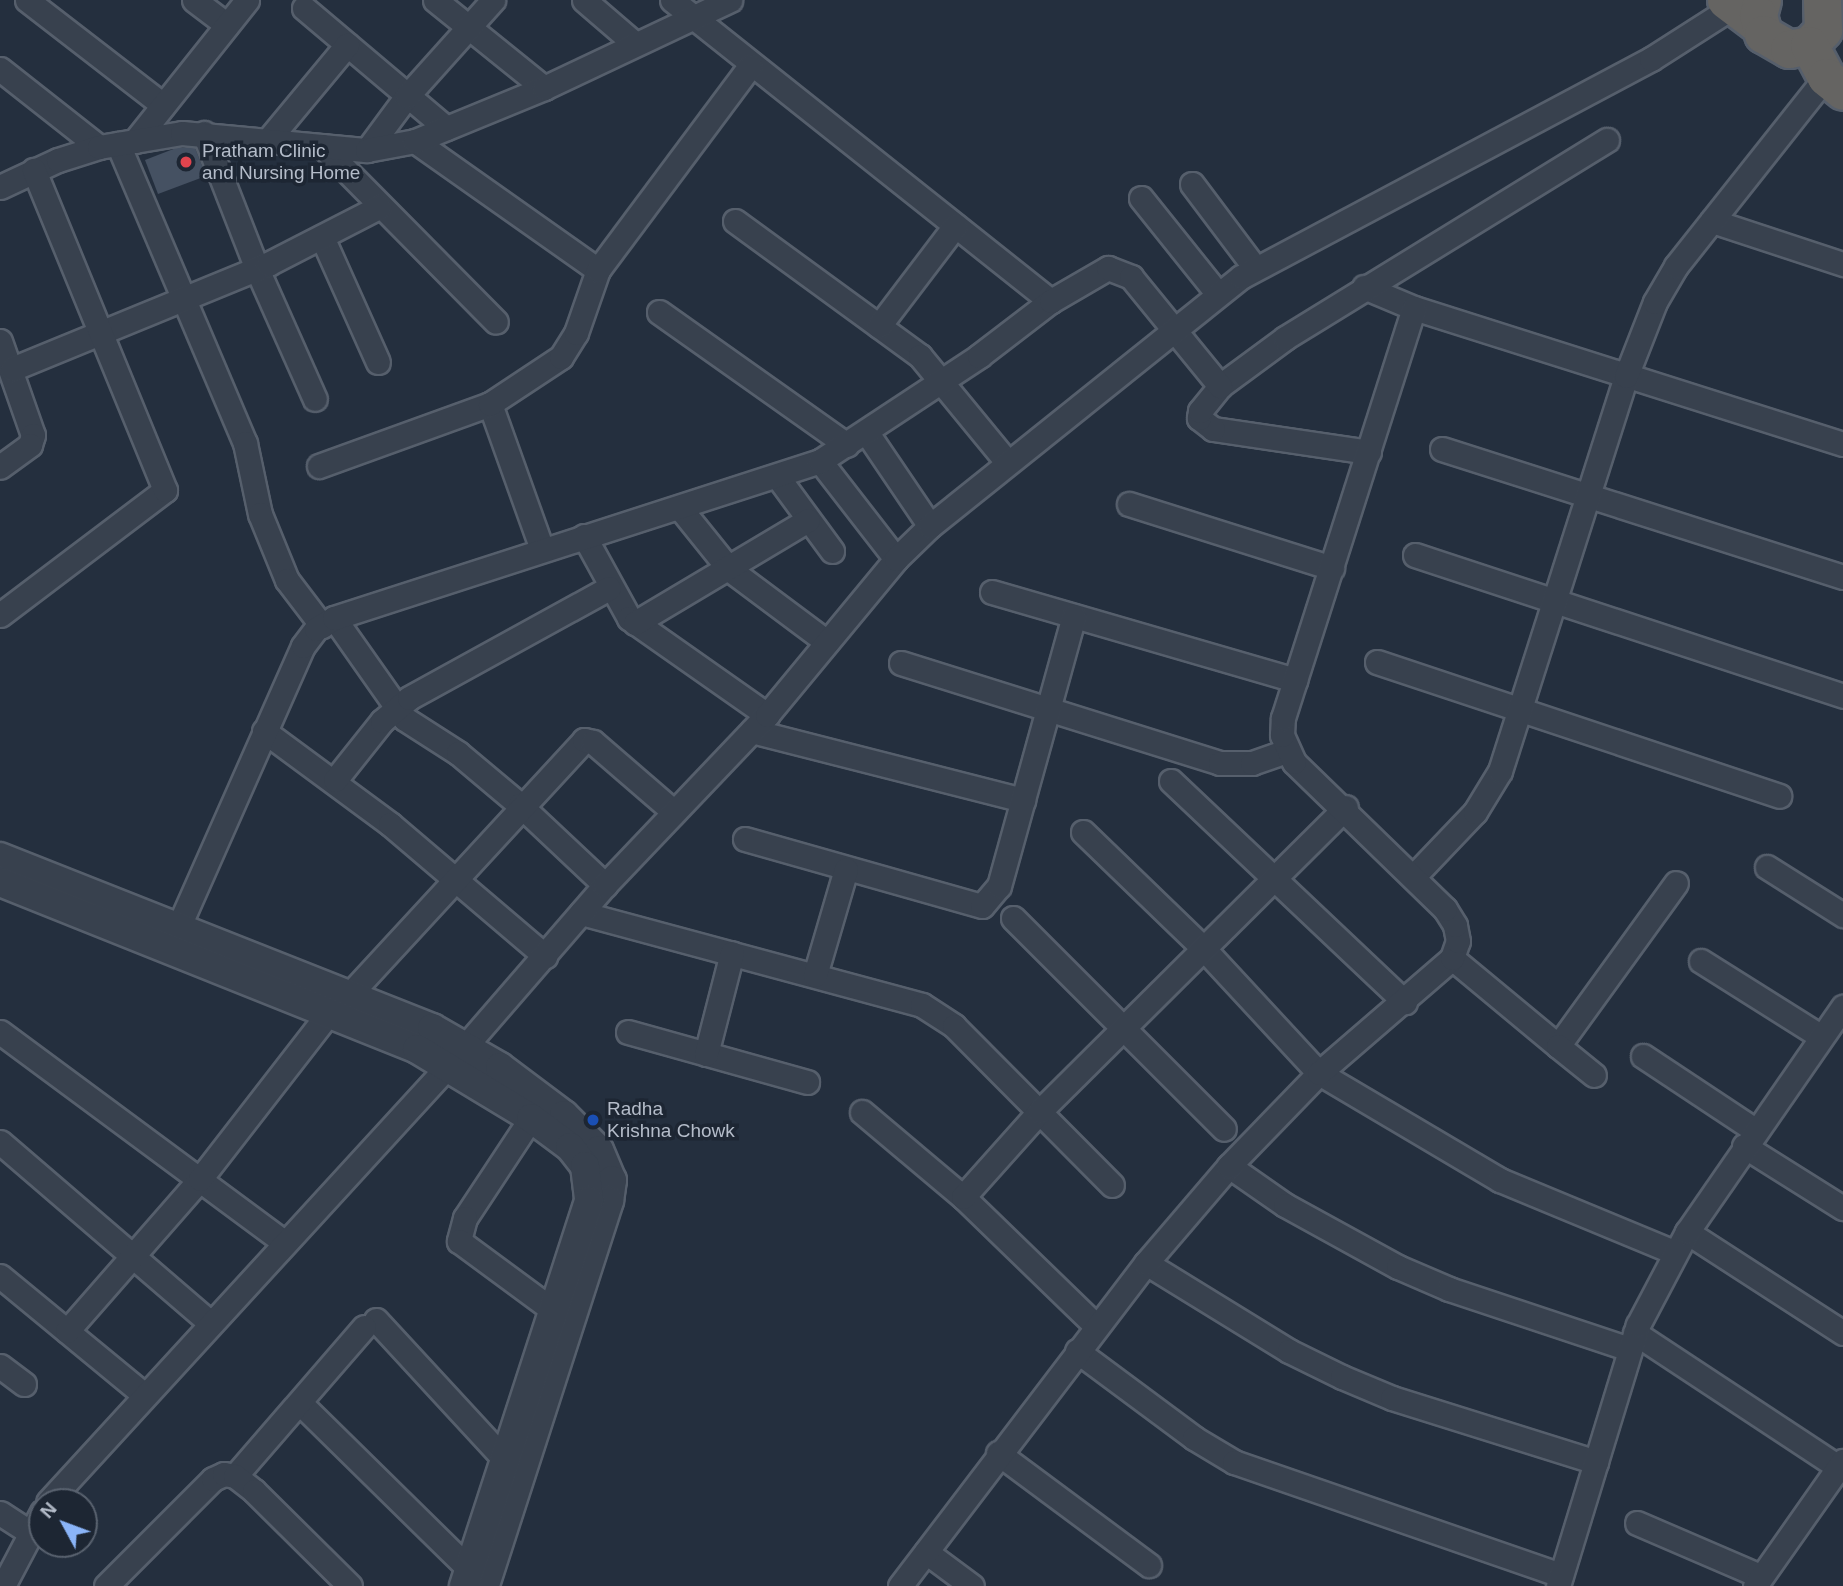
<!DOCTYPE html>
<style>
body{margin:0}
#map{position:relative;width:1843px;height:1586px;overflow:hidden;background:#242f3e;font-family:Helvetica,sans-serif}
div>[style]{position:absolute}
.building>*{inset:0;background:#455162}
.roads{filter:drop-shadow(2px 0 #565f6c) drop-shadow(-2px 0 #565f6c) drop-shadow(0 2px #565f6c) drop-shadow(0 -2px #565f6c)}
.minor>*{height:23px;margin:-11.5px;padding:0 11.5px;transform-origin:11.5px;border-radius:11.5px;background:#38414e}
.tertiary>*{height:28px;margin:-14px;padding:0 14px;transform-origin:14px;border-radius:14px;background:#38414e}
.trunk>*{height:37px;margin:-18.5px;padding:0 18.5px;transform-origin:18.5px;border-radius:18.5px;background:#656462}
.dots>*{width:19px;height:19px;translate:-50% -50%;box-sizing:border-box;border:4px solid #1d2633;border-radius:50%}
span{translate:-50% -50%;white-space:nowrap;text-align:center;line-height:1.15;-webkit-text-stroke:7px #1d2633;paint-order:stroke}
.poi-label{font-size:19px;color:#b4bcc9}
.left{translate:0 -50%;text-align:left}
.north{position:absolute;left:28px;top:1488px;width:70px;height:70px;box-sizing:border-box;background:#1d2633;border:2px solid #59626f;border-radius:50%;rotate:311deg;font-size:19px;font-weight:700;line-height:28px;text-align:center;color:#b4bcc9}
.north::after{content:'';display:block;margin:auto;width:24px;height:32px;background:#8ab4f8;clip-path:polygon(50% 0,100% 100%,50% 72%,0 100%)}
</style>
<div id="map">
<div class="building">
<div style="clip-path:polygon(176px 148px,195px 148px,206px 176px,158px 194px,145px 160px)"></div>
</div>
<div class="roads">
<div class="minor">
<div style="left:27px;top:0;width:172px;rotate:37.7deg"></div>
<div style="left:194px;top:0;width:41px;rotate:37.1deg"></div>
<div style="left:435px;top:0;width:140px;rotate:38.9deg"></div>
<div style="left:584px;top:0;width:66px;rotate:40.7deg"></div>
<div style="left:672px;top:0;width:484px;rotate:38.5deg"></div>
<div style="left:304px;top:8px;width:186px;rotate:40.2deg"></div>
<div style="left:0;top:69px;width:126px;rotate:38.2deg"></div>
<div style="left:204px;top:133px;width:146px;rotate:68.7deg"></div>
<div style="left:257px;top:269px;width:142px;rotate:66deg"></div>
<div style="left:268px;top:140px;width:124px;rotate:-50.3deg"></div>
<div style="left:135px;top:141px;width:180px;rotate:-51.5deg"></div>
<div style="left:415px;top:141px;width:224px;rotate:35.2deg"></div>
<div style="left:118px;top:144px;width:325px;rotate:67deg"></div>
<div style="left:245px;top:443px;width:73px;rotate:78.1deg"></div>
<div style="left:260px;top:514px;width:71px;rotate:67.8deg"></div>
<div style="left:287px;top:580px;width:58px;rotate:52.7deg"></div>
<div style="left:322px;top:146px;width:247px;rotate:45.3deg"></div>
<div style="left:367px;top:150px;width:67px;rotate:-53.5deg"></div>
<div style="left:407px;top:96px;width:129px;rotate:-48.1deg"></div>
<div style="left:1192px;top:184px;width:105px;rotate:53.1deg"></div>
<div style="left:0;top:187px;width:64px;rotate:-25deg"></div>
<div style="left:58px;top:160px;width:43px;rotate:-17.6deg"></div>
<div style="left:99px;top:147px;width:84px;rotate:-9.6deg"></div>
<div style="left:182px;top:133px;width:186px;rotate:5.3deg"></div>
<div style="left:367px;top:150px;width:49px;rotate:-10.6deg"></div>
<div style="left:415px;top:141px;width:139px;rotate:-22.3deg"></div>
<div style="left:544px;top:88px;width:206px;rotate:-25.3deg"></div>
<div style="left:1141px;top:198px;width:123px;rotate:51.3deg"></div>
<div style="left:735px;top:221px;width:229px;rotate:36.1deg"></div>
<div style="left:920px;top:356px;width:137px;rotate:50.6deg"></div>
<div style="left:1712px;top:221px;width:138px;rotate:18.2deg"></div>
<div style="left:322px;top:237px;width:137px;rotate:65.9deg"></div>
<div style="left:1364px;top:287px;width:54px;rotate:22.8deg"></div>
<div style="left:1414px;top:308px;width:450px;rotate:17.6deg"></div>
<div style="left:659px;top:312px;width:230px;rotate:35.3deg"></div>
<div style="left:879px;top:326px;width:126px;rotate:-52.8deg"></div>
<div style="left:0;top:341px;width:100px;rotate:70.7deg"></div>
<div style="left:33px;top:435px;width:10px;rotate:107deg"></div>
<div style="left:30px;top:445px;width:37px;rotate:144deg"></div>
<div style="left:12px;top:369px;width:277px;rotate:-22.3deg"></div>
<div style="left:268px;top:264px;width:125px;rotate:-27.2deg"></div>
<div style="left:490px;top:404px;width:154px;rotate:70.3deg"></div>
<div style="left:867px;top:433px;width:112px;rotate:55.9deg"></div>
<div style="left:1442px;top:449px;width:421px;rotate:17.7deg"></div>
<div style="left:1369px;top:452px;width:158px;rotate:-171.6deg"></div>
<div style="left:1213px;top:429px;width:18px;rotate:-142deg"></div>
<div style="left:1199px;top:418px;width:7px;rotate:-82deg"></div>
<div style="left:1200px;top:411px;width:32px;rotate:-51deg"></div>
<div style="left:1220px;top:386px;width:81px;rotate:-36.4deg"></div>
<div style="left:1285px;top:338px;width:378px;rotate:-31.6deg"></div>
<div style="left:820px;top:461px;width:124px;rotate:52.2deg"></div>
<div style="left:319px;top:466px;width:182px;rotate:-19.9deg"></div>
<div style="left:490px;top:404px;width:85px;rotate:-33.5deg"></div>
<div style="left:561px;top:357px;width:28px;rotate:-58deg"></div>
<div style="left:576px;top:333px;width:67px;rotate:-70.8deg"></div>
<div style="left:598px;top:270px;width:254px;rotate:-53.3deg"></div>
<div style="left:777px;top:476px;width:93px;rotate:53.7deg"></div>
<div style="left:1129px;top:504px;width:213px;rotate:17.5deg"></div>
<div style="left:680px;top:508px;width:78px;rotate:51.2deg"></div>
<div style="left:729px;top:569px;width:122px;rotate:36.7deg"></div>
<div style="left:584px;top:536px;width:94px;rotate:61.2deg"></div>
<div style="left:629px;top:618px;width:169px;rotate:35.1deg"></div>
<div style="left:1415px;top:555px;width:451px;rotate:18.2deg"></div>
<div style="left:992px;top:592px;width:316px;rotate:16.2deg"></div>
<div style="left:0;top:615px;width:207px;rotate:-37.1deg"></div>
<div style="left:165px;top:490px;width:346px;rotate:-112.3deg"></div>
<div style="left:334px;top:618px;width:123px;rotate:54.9deg"></div>
<div style="left:405px;top:719px;width:63px;rotate:32.7deg"></div>
<div style="left:458px;top:753px;width:81px;rotate:40deg"></div>
<div style="left:520px;top:805px;width:117px;rotate:43.3deg"></div>
<div style="left:635px;top:623px;width:201px;rotate:-30.8deg"></div>
<div style="left:1377px;top:662px;width:424px;rotate:18.4deg"></div>
<div style="left:901px;top:663px;width:334px;rotate:17.4deg"></div>
<div style="left:1220px;top:763px;width:32px"></div>
<div style="left:1252px;top:763px;width:37px;rotate:-19deg"></div>
<div style="left:264px;top:731px;width:157px;rotate:36.4deg"></div>
<div style="left:390px;top:824px;width:204px;rotate:40.4deg"></div>
<div style="left:752px;top:731px;width:280px;rotate:14.3deg"></div>
<div style="left:335px;top:780px;width:75px;rotate:-51.5deg"></div>
<div style="left:382px;top:721px;width:35px;rotate:-40deg"></div>
<div style="left:409px;top:698px;width:228px;rotate:-28.8deg"></div>
<div style="left:1171px;top:781px;width:322px;rotate:43.4deg"></div>
<div style="left:1083px;top:832px;width:168px;rotate:44deg"></div>
<div style="left:1204px;top:949px;width:169px;rotate:47.2deg"></div>
<div style="left:1319px;top:1073px;width:210px;rotate:30.6deg"></div>
<div style="left:1500px;top:1180px;width:188px;rotate:22.5deg"></div>
<div style="left:745px;top:839px;width:246px;rotate:15.8deg"></div>
<div style="left:982px;top:906px;width:26px;rotate:-50deg"></div>
<div style="left:999px;top:886px;width:280px;rotate:-74.5deg"></div>
<div style="left:1767px;top:867px;width:90px;rotate:32.3deg"></div>
<div style="left:1413px;top:877px;width:90px;rotate:-46.4deg"></div>
<div style="left:1475px;top:812px;width:48px;rotate:-58.6deg"></div>
<div style="left:1500px;top:771px;width:415px;rotate:-72.3deg"></div>
<div style="left:1626px;top:376px;width:79px;rotate:-68.6deg"></div>
<div style="left:1655px;top:302px;width:42px;rotate:-59.7deg"></div>
<div style="left:1676px;top:266px;width:241px;rotate:-51.6deg"></div>
<div style="left:581px;top:913px;width:353px;rotate:15.1deg"></div>
<div style="left:922px;top:1005px;width:38px;rotate:33deg"></div>
<div style="left:954px;top:1026px;width:224px;rotate:45.2deg"></div>
<div style="left:1013px;top:918px;width:298px;rotate:45deg"></div>
<div style="left:178px;top:928px;width:308px;rotate:-66.1deg"></div>
<div style="left:303px;top:646px;width:21px;rotate:-53deg"></div>
<div style="left:316px;top:629px;width:21px;rotate:-31deg"></div>
<div style="left:334px;top:618px;width:511px;rotate:-17.9deg"></div>
<div style="left:820px;top:461px;width:191px;rotate:-33.4deg"></div>
<div style="left:979px;top:356px;width:91px;rotate:-37.4deg"></div>
<div style="left:1051px;top:301px;width:66px;rotate:-30.1deg"></div>
<div style="left:1108px;top:268px;width:25px;rotate:21deg"></div>
<div style="left:1131px;top:277px;width:141px;rotate:50.8deg"></div>
<div style="left:1452px;top:958px;width:138px;rotate:39.7deg"></div>
<div style="left:1558px;top:1046px;width:201px;rotate:-54.1deg"></div>
<div style="left:1701px;top:961px;width:141px;rotate:32.2deg"></div>
<div style="left:815px;top:975px;width:110px;rotate:-73.7deg"></div>
<div style="left:349px;top:995px;width:347px;rotate:-47.3deg"></div>
<div style="left:584px;top:740px;width:9px;rotate:13deg"></div>
<div style="left:593px;top:742px;width:107px;rotate:40.8deg"></div>
<div style="left:0;top:1032px;width:353px;rotate:36.5deg"></div>
<div style="left:628px;top:1032px;width:186px;rotate:15.6deg"></div>
<div style="left:1558px;top:1046px;width:46px;rotate:38.9deg"></div>
<div style="left:706px;top:1054px;width:104px;rotate:-75.6deg"></div>
<div style="left:1643px;top:1056px;width:134px;rotate:33.5deg"></div>
<div style="left:862px;top:1112px;width:132px;rotate:40.1deg"></div>
<div style="left:963px;top:1197px;width:185px;rotate:44.1deg"></div>
<div style="left:531px;top:1118px;width:120px;rotate:123.4deg"></div>
<div style="left:465px;top:1218px;width:24px;rotate:105deg"></div>
<div style="left:459px;top:1241px;width:118px;rotate:36.4deg"></div>
<div style="left:0;top:1142px;width:276px;rotate:40.7deg"></div>
<div style="left:1744px;top:1146px;width:117px;rotate:32.1deg"></div>
<div style="left:1229px;top:1166px;width:68px;rotate:34.9deg"></div>
<div style="left:1285px;top:1205px;width:129px;rotate:28.8deg"></div>
<div style="left:1398px;top:1267px;width:56px;rotate:23.3deg"></div>
<div style="left:1449px;top:1289px;width:190px;rotate:18.4deg"></div>
<div style="left:963px;top:1197px;width:115px;rotate:-48.2deg"></div>
<div style="left:1040px;top:1111px;width:431px;rotate:-44.8deg"></div>
<div style="left:1687px;top:1232px;width:186px;rotate:32.9deg"></div>
<div style="left:1146px;top:1263px;width:168px;rotate:31.6deg"></div>
<div style="left:1289px;top:1351px;width:59px;rotate:26.1deg"></div>
<div style="left:1342px;top:1377px;width:54px;rotate:22.8deg"></div>
<div style="left:1392px;top:1398px;width:214px;rotate:17.4deg"></div>
<div style="left:0;top:1276px;width:185px;rotate:39.5deg"></div>
<div style="left:376px;top:1320px;width:192px;rotate:47.3deg"></div>
<div style="left:67px;top:1331px;width:202px;rotate:-48.8deg"></div>
<div style="left:200px;top:1179px;width:209px;rotate:-52.2deg"></div>
<div style="left:1635px;top:1333px;width:243px;rotate:33.4deg"></div>
<div style="left:1077px;top:1351px;width:146px;rotate:36.6deg"></div>
<div style="left:1194px;top:1438px;width:47px;rotate:31deg"></div>
<div style="left:1234px;top:1462px;width:346px;rotate:19.1deg"></div>
<div style="left:0;top:1366px;width:30px;rotate:37deg"></div>
<div style="left:300px;top:1403px;width:252px;rotate:44.5deg"></div>
<div style="left:998px;top:1453px;width:188px;rotate:36.6deg"></div>
<div style="left:235px;top:1476px;width:197px;rotate:-49.1deg"></div>
<div style="left:48px;top:1502px;width:593px;rotate:-47.46deg"></div>
<div style="left:449px;top:1065px;width:238px;rotate:-49.1deg"></div>
<div style="left:605px;top:885px;width:235px;rotate:-46.4deg"></div>
<div style="left:767px;top:715px;width:202px;rotate:-50.4deg"></div>
<div style="left:896px;top:559px;width:47px;rotate:-44.1deg"></div>
<div style="left:930px;top:526px;width:398px;rotate:-38.7deg"></div>
<div style="left:1241px;top:277px;width:464px;rotate:-28deg"></div>
<div style="left:1651px;top:59px;width:98px;rotate:-32.6deg"></div>
<div style="left:0;top:1513px;width:37px;rotate:33deg"></div>
<div style="left:1637px;top:1523px;width:134px;rotate:23.3deg"></div>
<div style="left:926px;top:1552px;width:57px;rotate:36.5deg"></div>
<div style="left:3px;top:1586px;width:84px;rotate:-62.2deg"></div>
<div style="left:106px;top:1586px;width:151px;rotate:-45deg"></div>
<div style="left:213px;top:1479px;width:12px;rotate:-24deg"></div>
<div style="left:224px;top:1474px;width:11px;rotate:10deg"></div>
<div style="left:235px;top:1476px;width:24px;rotate:38deg"></div>
<div style="left:254px;top:1491px;width:135px;rotate:44.7deg"></div>
<div style="left:900px;top:1586px;width:406px;rotate:-52.7deg"></div>
<div style="left:1146px;top:1263px;width:128px;rotate:-49.4deg"></div>
<div style="left:1229px;top:1166px;width:129px;rotate:-45.9deg"></div>
<div style="left:1319px;top:1073px;width:176px;rotate:-40.8deg"></div>
<div style="left:1452px;top:958px;width:18px;rotate:-71deg"></div>
<div style="left:1458px;top:941px;width:16px;rotate:-101deg"></div>
<div style="left:1455px;top:925px;width:19px;rotate:-122deg"></div>
<div style="left:1445px;top:909px;width:211px;rotate:-135.8deg"></div>
<div style="left:1294px;top:762px;width:30px;rotate:-114deg"></div>
<div style="left:1282px;top:735px;width:17px;rotate:-87deg"></div>
<div style="left:1283px;top:718px;width:430px;rotate:-72.3deg"></div>
<div style="left:1558px;top:1586px;width:273px;rotate:-73deg"></div>
<div style="left:1638px;top:1325px;width:105px;rotate:-62.2deg"></div>
<div style="left:1687px;top:1232px;width:274px;rotate:-55.3deg"></div>
<div style="left:1755px;top:1586px;width:153px;rotate:-54.9deg"></div>
</div>
<div class="tertiary">
<div style="left:0;top:857px;width:465px;rotate:21.6deg"></div>
<div style="left:432px;top:1028px;width:78px;rotate:29.8deg"></div>
<div style="left:500px;top:1067px;width:80px;rotate:36.9deg"></div>
<div style="left:564px;top:1115px;width:49px;rotate:45deg"></div>
<div style="left:599px;top:1150px;width:33px;rotate:67deg"></div>
<div style="left:612px;top:1180px;width:21px;rotate:98deg"></div>
<div style="left:609px;top:1201px;width:404px;rotate:107.9deg"></div>
<div style="left:0;top:882px;width:449px;rotate:21.8deg"></div>
<div style="left:417px;top:1049px;width:133px;rotate:31.2deg"></div>
<div style="left:531px;top:1118px;width:49px;rotate:36.6deg"></div>
<div style="left:570px;top:1147px;width:24px;rotate:52deg"></div>
<div style="left:585px;top:1166px;width:35px;rotate:83deg"></div>
<div style="left:589px;top:1201px;width:405px;rotate:108deg"></div>
</div>
<div class="trunk">
<div style="left:1726px;top:0;width:41px;rotate:37.1deg"></div>
<div style="left:1762px;top:0;width:16px;rotate:105deg"></div>
<div style="left:1758px;top:15px;width:20px;rotate:75deg"></div>
<div style="left:1763px;top:34px;width:30px;rotate:30deg"></div>
<div style="left:1789px;top:49px;width:20px;rotate:-11deg"></div>
<div style="left:1809px;top:45px;width:21px;rotate:-47deg"></div>
<div style="left:1823px;top:30px;width:30px;rotate:-92deg"></div>
<div style="left:1809px;top:45px;width:36px;rotate:62deg"></div>
<div style="left:1826px;top:77px;width:22px;rotate:39deg"></div>
</div>
</div>
<div class="dots">
<div style="left:186px;top:162px;background:#e0444e"></div>
<div style="left:593px;top:1120px;background:#1a4fb4"></div>
</div>
<div class="poi-label">
<span class="left" style="left:202px;top:162px">Pratham Clinic<br>and Nursing Home</span>
<span class="left" style="left:607px;top:1120px">Radha<br>Krishna Chowk</span>
</div>
<div class="north">N</div>
</div>
